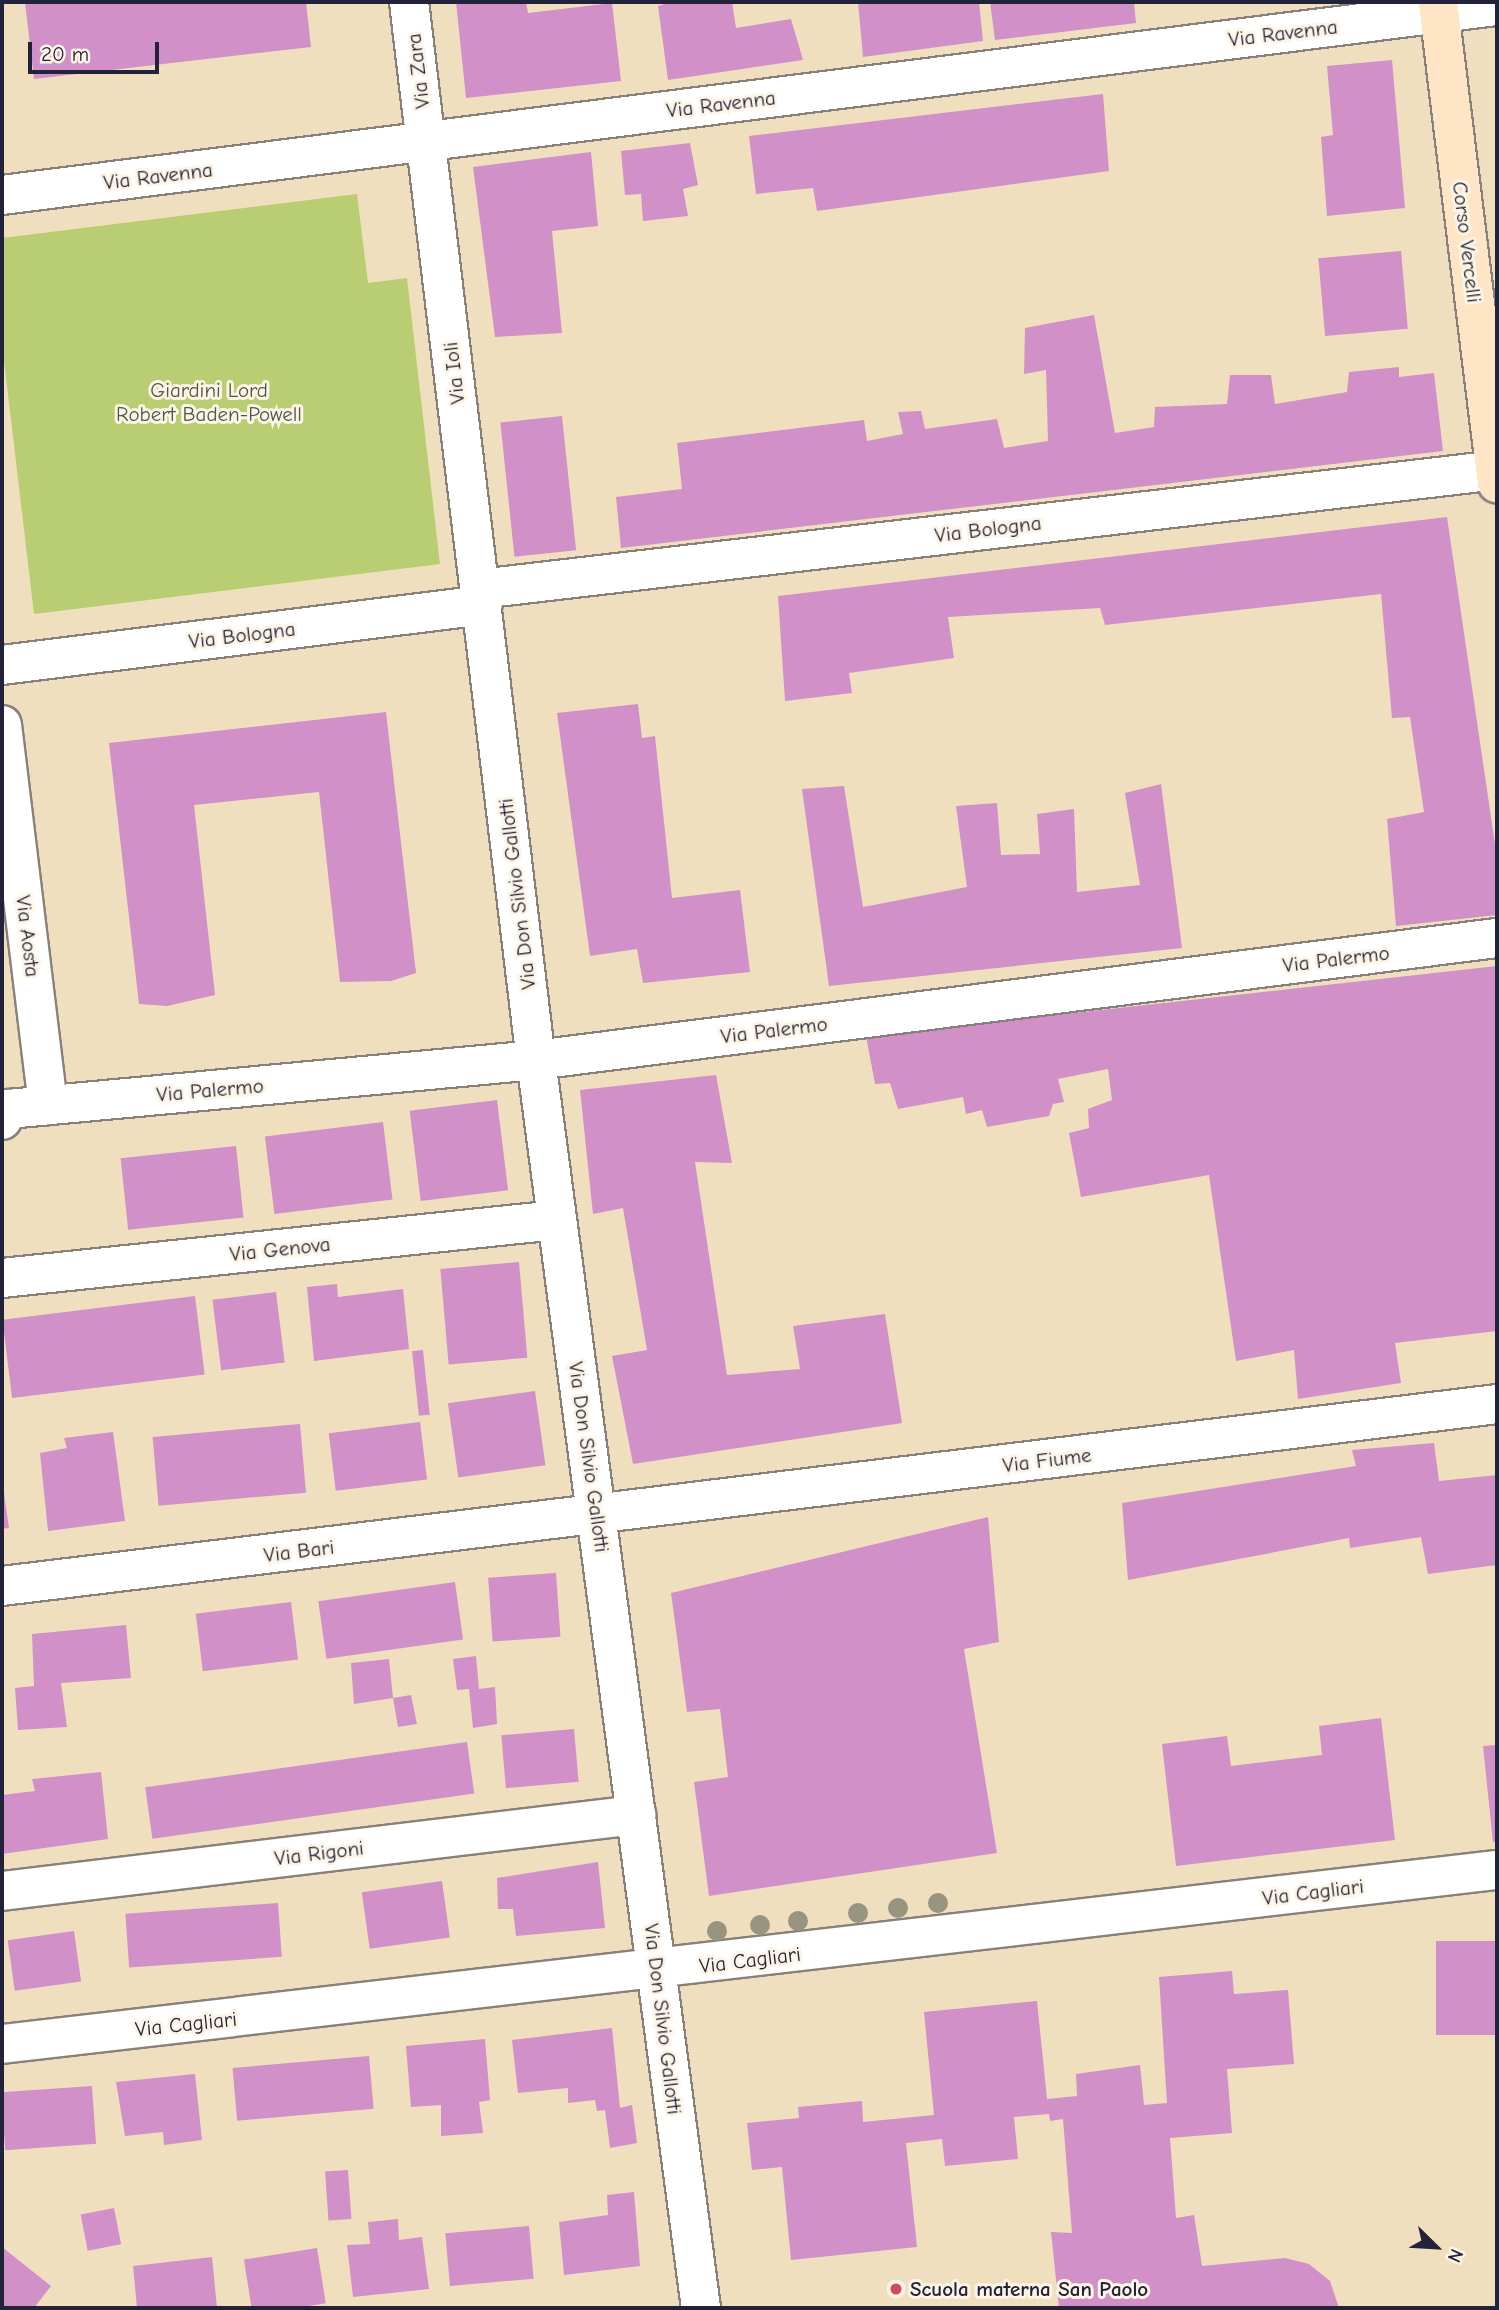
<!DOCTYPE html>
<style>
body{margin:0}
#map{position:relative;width:1499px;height:2310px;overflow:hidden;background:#f0dfbe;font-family:"Comic Neue",sans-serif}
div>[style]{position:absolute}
.green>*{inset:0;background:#b9ce72}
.building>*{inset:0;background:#d190c8;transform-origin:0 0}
.roads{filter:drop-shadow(2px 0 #89807c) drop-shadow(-2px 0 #89807c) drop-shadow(0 2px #89807c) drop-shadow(0 -2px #89807c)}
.street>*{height:38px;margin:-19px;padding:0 19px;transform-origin:19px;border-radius:19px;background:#fff}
.secondary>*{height:38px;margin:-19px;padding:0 19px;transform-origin:19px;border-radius:19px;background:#fde5c5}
.trees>*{width:20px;height:20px;margin:-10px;border-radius:50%;background:#97947f}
.dots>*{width:19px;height:19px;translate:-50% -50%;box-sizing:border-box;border:4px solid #fcf5e5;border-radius:50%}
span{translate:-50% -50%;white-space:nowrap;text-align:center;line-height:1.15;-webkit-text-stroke:6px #fcf5e5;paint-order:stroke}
.street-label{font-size:21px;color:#22223b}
.park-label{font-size:21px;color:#4f564c}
.poi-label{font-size:21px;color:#22223b;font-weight:700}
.left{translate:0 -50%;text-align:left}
.frame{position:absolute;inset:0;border:4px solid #22223b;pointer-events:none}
.north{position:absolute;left:1401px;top:2212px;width:70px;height:70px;-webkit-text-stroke:5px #fcf5e5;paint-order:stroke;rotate:114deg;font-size:19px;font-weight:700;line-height:28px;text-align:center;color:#22223b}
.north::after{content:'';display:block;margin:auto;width:24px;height:32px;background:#22223b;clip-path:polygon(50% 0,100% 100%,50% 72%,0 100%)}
.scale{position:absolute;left:28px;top:42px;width:131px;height:32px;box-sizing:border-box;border:4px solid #22223b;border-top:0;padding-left:9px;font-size:21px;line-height:24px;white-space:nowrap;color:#22223b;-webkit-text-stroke:5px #fcf5e5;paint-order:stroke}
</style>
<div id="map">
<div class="green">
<div style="clip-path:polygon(357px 194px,368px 283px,407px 278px,440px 564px,34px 614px,2px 344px,2px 238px)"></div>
</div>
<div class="building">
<div style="clip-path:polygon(25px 2px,306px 2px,311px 47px,34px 79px)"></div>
<div style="clip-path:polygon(456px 2px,526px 2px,528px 13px,612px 3px,621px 81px,466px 98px)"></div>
<div style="clip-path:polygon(671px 2px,732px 2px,736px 28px,791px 19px,803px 60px,668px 80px,658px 6px)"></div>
<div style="clip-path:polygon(858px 2px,979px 2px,983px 41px,863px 57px)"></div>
<div style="clip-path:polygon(990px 2px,1134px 2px,1136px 23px,995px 40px)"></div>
<div style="clip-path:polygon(1392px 60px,1405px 208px,1327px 216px,1321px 137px,1333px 135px,1327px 66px)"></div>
<div style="clip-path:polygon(1103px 94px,1109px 171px,817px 211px,813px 188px,756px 194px,749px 136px)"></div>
<div style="clip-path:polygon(690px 143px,698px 185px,683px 189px,688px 216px,643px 221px,641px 194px,625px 195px,621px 151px)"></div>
<div style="clip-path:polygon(591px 152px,598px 226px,552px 231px,562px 333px,495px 337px,473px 167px)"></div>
<div style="left:1401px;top:251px;width:78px;height:83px;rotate:85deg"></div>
<div style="clip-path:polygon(1094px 315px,1115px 433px,1154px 427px,1155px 407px,1227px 404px,1230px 375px,1271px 375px,1275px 404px,1347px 392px,1349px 372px,1399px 367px,1399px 377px,1434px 373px,1443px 451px,621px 548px,616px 497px,682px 489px,677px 443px,864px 420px,867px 441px,903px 434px,898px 412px,921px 411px,925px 429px,997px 419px,1004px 448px,1048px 441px,1046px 370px,1024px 374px,1025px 328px)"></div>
<div style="left:562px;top:416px;width:135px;height:62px;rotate:84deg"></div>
<div style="clip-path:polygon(1447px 517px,1497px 858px,1497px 915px,1396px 926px,1387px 819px,1424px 812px,1410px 717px,1392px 718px,1381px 594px,1105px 625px,1100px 608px,948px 617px,954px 658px,849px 673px,852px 693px,785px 701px,778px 596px)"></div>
<div style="clip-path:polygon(638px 704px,642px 738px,655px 736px,672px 898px,740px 890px,750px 972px,643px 983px,637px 949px,590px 956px,557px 713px)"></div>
<div style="clip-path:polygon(386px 712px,416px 973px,391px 981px,340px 982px,319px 792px,194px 805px,215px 995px,167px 1006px,139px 1004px,109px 743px)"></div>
<div style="clip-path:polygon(1161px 784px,1182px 948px,829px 986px,802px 789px,844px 786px,863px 907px,967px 887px,956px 806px,997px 803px,1001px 855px,1040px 854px,1037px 814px,1074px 809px,1077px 892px,1140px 885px,1125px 793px)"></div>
<div style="clip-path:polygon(1497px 966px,1497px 1331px,1395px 1343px,1401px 1383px,1298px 1399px,1294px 1350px,1236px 1361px,1209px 1175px,1081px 1197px,1069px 1133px,1089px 1128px,1088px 1109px,1112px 1100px,1108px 1069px,1058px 1079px,1064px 1102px,1053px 1104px,1049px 1116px,987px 1127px,982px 1110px,966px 1114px,963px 1097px,898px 1109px,890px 1083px,875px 1084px,866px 1036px)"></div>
<div style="clip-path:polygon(716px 1075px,732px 1163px,695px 1162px,727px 1375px,800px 1369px,793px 1326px,885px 1314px,902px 1423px,633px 1464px,612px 1356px,647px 1350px,623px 1208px,593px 1214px,580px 1090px)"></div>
<div style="left:497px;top:1100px;width:91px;height:88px;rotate:83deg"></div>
<div style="left:383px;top:1122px;width:78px;height:119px;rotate:83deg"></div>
<div style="left:236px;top:1146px;width:72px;height:116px;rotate:84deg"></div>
<div style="left:519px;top:1262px;width:96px;height:79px;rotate:85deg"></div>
<div style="clip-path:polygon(337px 1284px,338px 1297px,403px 1289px,409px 1349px,314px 1361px,307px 1287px)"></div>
<div style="left:276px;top:1292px;width:71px;height:64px;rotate:83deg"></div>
<div style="left:195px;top:1296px;width:79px;height:194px;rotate:83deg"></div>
<div style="left:423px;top:1350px;width:65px;height:11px;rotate:84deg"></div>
<div style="left:535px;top:1391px;width:75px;height:88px;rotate:82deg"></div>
<div style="left:420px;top:1422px;width:58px;height:92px;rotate:83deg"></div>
<div style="left:300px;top:1424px;width:69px;height:148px;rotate:85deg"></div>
<div style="clip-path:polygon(113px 1432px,125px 1521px,48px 1531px,40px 1453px,67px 1448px,64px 1438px)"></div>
<div style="clip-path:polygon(1434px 1443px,1439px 1481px,1497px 1475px,1497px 1565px,1428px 1574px,1421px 1537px,1350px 1548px,1349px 1538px,1128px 1580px,1122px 1503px,1356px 1466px,1352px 1450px)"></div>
<div style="clip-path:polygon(2px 1479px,9px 1528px,2px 1529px)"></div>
<div style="clip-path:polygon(988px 1517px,999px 1642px,964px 1649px,997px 1853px,709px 1896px,694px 1782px,728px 1777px,720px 1709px,687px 1712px,671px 1593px)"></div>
<div style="left:556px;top:1573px;width:64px;height:68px;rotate:86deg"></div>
<div style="left:455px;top:1582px;width:58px;height:138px;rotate:82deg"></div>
<div style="left:291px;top:1602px;width:58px;height:96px;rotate:83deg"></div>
<div style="clip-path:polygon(126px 1625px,131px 1678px,61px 1683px,67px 1727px,18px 1730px,15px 1688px,34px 1686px,32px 1634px)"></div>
<div style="clip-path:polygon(476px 1656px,479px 1689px,495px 1687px,497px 1724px,473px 1728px,469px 1689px,457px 1690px,453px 1659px)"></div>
<div style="clip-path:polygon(389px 1659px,393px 1698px,411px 1695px,417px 1724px,398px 1727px,393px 1698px,354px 1704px,351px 1663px)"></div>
<div style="clip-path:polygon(1381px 1718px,1395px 1840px,1176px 1866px,1162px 1744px,1227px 1736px,1231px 1766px,1322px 1755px,1319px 1726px)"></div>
<div style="left:574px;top:1729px;width:53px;height:73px;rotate:85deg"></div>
<div style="left:467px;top:1742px;width:52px;height:325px;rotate:82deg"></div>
<div style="clip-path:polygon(1497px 1745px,1497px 1842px,1493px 1842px,1483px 1746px)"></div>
<div style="clip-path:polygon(101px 1772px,108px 1839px,2px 1854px,2px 1795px,35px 1791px,32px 1779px)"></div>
<div style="clip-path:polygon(598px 1862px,605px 1928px,516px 1936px,513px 1909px,498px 1909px,497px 1878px)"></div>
<div style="left:442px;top:1881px;width:57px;height:81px;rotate:82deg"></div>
<div style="left:278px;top:1903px;width:54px;height:153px;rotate:86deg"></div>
<div style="left:74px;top:1931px;width:51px;height:67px;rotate:82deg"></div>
<div style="left:1497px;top:1941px;width:94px;height:61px;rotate:90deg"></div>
<div style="clip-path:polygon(1232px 1971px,1234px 1994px,1288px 1990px,1294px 2064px,1227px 2069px,1232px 2133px,1170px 2138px,1176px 2218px,1194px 2215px,1202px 2266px,1285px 2258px,1309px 2264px,1330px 2281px,1339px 2308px,1059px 2308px,1051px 2232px,1072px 2233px,1063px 2119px,1050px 2121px,1049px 2114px,1014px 2117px,1018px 2159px,945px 2166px,942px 2139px,906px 2143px,917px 2247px,791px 2260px,782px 2167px,752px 2170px,747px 2123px,799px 2118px,798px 2107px,862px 2101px,863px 2122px,934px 2115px,924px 2012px,1037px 2001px,1047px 2099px,1077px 2096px,1076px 2074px,1140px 2065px,1144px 2105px,1167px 2103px,1159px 1977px)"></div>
<div style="clip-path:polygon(612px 2028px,620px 2108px,632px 2105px,637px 2143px,610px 2148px,605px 2110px,597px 2111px,595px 2100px,568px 2103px,568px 2088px,518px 2093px,512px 2040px)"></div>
<div style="clip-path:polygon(485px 2039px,490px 2100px,479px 2102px,483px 2133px,441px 2136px,441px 2105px,411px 2107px,406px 2046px)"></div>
<div style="left:369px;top:2056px;width:53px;height:137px;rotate:85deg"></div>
<div style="clip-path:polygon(195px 2074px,202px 2140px,164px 2145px,163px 2132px,125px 2136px,116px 2082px)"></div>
<div style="left:92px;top:2086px;width:58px;height:91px;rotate:86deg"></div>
<div style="left:348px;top:2170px;width:49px;height:23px;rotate:86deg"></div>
<div style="clip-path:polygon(634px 2192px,640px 2266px,564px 2275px,559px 2222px,608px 2215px,607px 2195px)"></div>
<div style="left:114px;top:2208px;width:37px;height:34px;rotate:79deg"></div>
<div style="clip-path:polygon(398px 2219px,399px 2240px,422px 2237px,429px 2289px,353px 2297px,347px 2245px,370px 2244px,368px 2222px)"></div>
<div style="left:529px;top:2226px;width:53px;height:84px;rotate:85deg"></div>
<div style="clip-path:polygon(2px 2247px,51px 2286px,34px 2308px,2px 2308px)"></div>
<div style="left:317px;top:2248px;width:56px;height:74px;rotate:81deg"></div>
<div style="clip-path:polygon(212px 2257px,217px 2308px,137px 2308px,133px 2266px)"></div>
</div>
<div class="roads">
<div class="street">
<div style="left:409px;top:2px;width:1066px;rotate:83.16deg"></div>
<div style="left:536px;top:1060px;width:1259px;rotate:82.47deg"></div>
<div style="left:2px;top:195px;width:1507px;rotate:-7.21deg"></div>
<div style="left:480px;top:589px;width:1024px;rotate:-6.67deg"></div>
<div style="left:2px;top:665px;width:484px;rotate:-7.1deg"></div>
<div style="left:2px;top:725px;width:383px;rotate:83.1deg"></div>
<div style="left:2px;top:1120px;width:13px;rotate:-61deg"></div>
<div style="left:8px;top:1109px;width:530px;rotate:-5.3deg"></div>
<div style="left:536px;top:1060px;width:969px;rotate:-7.24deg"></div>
<div style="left:2px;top:1278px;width:558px;rotate:-5.97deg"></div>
<div style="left:2px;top:1586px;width:1506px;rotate:-6.94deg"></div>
<div style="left:2px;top:1891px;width:639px;rotate:-6.84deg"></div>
<div style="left:2px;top:2044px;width:1505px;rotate:-6.64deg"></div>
</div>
<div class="secondary">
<div style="left:1438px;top:2px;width:485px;rotate:83deg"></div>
</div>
</div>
<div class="trees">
<div style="left:938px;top:1903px"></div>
<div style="left:898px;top:1908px"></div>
<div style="left:858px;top:1913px"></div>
<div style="left:798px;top:1921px"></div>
<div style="left:760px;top:1925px"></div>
<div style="left:717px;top:1931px"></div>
</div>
<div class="dots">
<div style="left:896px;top:2289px;background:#d1495b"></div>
</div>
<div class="street-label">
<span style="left:1283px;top:33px;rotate:-7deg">Via Ravenna</span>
<span style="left:418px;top:71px;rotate:-97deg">Via Zara</span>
<span style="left:721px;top:104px;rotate:-7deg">Via Ravenna</span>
<span style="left:158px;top:176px;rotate:-7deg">Via Ravenna</span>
<span style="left:1467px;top:242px;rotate:83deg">Corso Vercelli</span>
<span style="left:454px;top:373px;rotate:-97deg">Via Ioli</span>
<span style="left:988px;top:529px;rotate:-7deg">Via Bologna</span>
<span style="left:242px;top:635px;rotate:-7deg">Via Bologna</span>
<span style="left:517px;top:894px;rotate:-97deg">Via Don Silvio Gallotti</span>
<span style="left:28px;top:936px;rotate:83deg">Via Aosta</span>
<span style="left:1336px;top:959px;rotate:-7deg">Via Palermo</span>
<span style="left:774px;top:1030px;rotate:-7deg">Via Palermo</span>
<span style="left:210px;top:1090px;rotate:-5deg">Via Palermo</span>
<span style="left:280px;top:1249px;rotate:-6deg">Via Genova</span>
<span style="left:589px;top:1457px;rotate:82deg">Via Don Silvio Gallotti</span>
<span style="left:1047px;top:1460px;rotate:-7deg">Via Fiume</span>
<span style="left:299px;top:1551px;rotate:-7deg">Via Bari</span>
<span style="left:319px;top:1853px;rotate:-7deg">Via Rigoni</span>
<span style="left:1313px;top:1892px;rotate:-7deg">Via Cagliari</span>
<span style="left:750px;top:1960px;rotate:-7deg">Via Cagliari</span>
<span style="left:663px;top:2019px;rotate:83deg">Via Don Silvio Gallotti</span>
<span style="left:186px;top:2024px;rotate:-6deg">Via Cagliari</span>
</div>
<div class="park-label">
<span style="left:209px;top:402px">Giardini Lord<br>Robert Baden-Powell</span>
</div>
<div class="poi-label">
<span class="left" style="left:910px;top:2289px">Scuola materna San Paolo</span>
</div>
<div class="frame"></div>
<div class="north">N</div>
<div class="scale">20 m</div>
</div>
